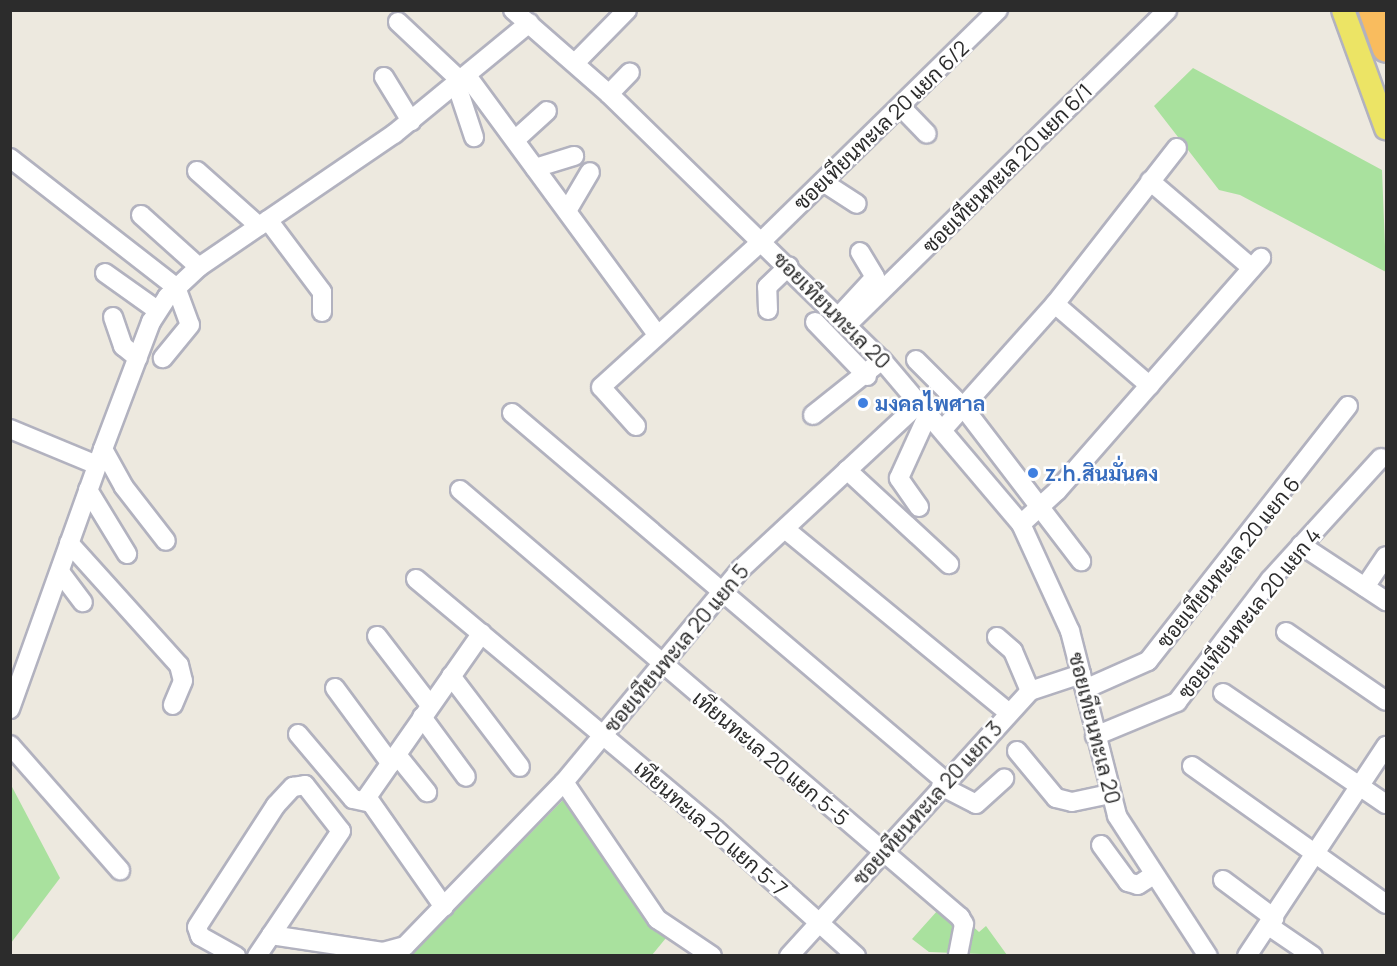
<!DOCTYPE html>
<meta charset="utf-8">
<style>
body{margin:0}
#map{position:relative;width:1397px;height:966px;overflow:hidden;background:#ede9df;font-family:Manrope,Sarabun,sans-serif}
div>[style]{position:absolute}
.green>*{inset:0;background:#a9e19e}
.roads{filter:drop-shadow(2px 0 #b2b2bf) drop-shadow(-2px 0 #b2b2bf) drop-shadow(0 2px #b2b2bf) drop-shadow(0 -2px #b2b2bf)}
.minor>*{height:18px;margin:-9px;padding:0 9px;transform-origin:9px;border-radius:9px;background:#fff}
.major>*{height:22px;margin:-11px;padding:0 11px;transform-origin:11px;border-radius:11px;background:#ece465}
.highway>*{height:26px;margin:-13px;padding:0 13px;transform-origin:13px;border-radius:13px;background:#f9bc5e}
.dots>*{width:16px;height:16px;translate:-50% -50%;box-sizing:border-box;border:3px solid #fff;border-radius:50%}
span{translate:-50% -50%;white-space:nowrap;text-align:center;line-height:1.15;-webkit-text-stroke:5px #fff;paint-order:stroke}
.street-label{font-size:21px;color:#2c2c2c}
.shop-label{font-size:21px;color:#366cbe;font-weight:700}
.left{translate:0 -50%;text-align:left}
.frame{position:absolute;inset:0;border:12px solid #2c2c2c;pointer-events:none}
</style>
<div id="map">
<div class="green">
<div style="clip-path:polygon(1193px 68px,1382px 170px,1386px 272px,1240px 195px,1219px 190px,1154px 106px)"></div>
<div style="clip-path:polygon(11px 785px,60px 878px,11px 943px,10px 943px)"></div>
<div style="clip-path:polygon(563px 800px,666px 938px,652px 955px,410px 956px)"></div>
<div style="clip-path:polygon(938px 910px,959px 931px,967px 921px,979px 932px,986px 926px,1007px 955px,929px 952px,912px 939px)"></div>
</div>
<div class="roads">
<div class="minor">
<div style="left:513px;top:10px;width:128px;rotate:41.2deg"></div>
<div style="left:609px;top:94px;width:381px;rotate:44.3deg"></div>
<div style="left:882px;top:360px;width:215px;rotate:49.7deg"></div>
<div style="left:1021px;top:524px;width:118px;rotate:65.4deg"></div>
<div style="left:1070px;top:631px;width:191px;rotate:75.7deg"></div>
<div style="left:1117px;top:816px;width:167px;rotate:57deg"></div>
<div style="left:398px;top:22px;width:88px;rotate:43.2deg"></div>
<div style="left:575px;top:63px;width:74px;rotate:-45.5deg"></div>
<div style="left:384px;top:77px;width:52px;rotate:58.5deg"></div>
<div style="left:468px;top:77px;width:319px;rotate:53.7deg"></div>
<div style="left:457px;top:86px;width:54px;rotate:71.6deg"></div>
<div style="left:609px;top:94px;width:30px;rotate:-46deg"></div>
<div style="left:901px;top:107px;width:37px;rotate:46deg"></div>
<div style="left:515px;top:140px;width:43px;rotate:-42.2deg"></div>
<div style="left:10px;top:158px;width:210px;rotate:37.9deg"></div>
<div style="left:176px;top:287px;width:40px;rotate:69.8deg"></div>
<div style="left:190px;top:325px;width:43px;rotate:129.3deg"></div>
<div style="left:535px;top:168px;width:41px;rotate:-17.1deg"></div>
<div style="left:197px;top:171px;width:83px;rotate:41.6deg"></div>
<div style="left:1150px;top:181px;width:134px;rotate:40.5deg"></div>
<div style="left:823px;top:182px;width:40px;rotate:32.9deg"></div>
<div style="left:567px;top:211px;width:45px;rotate:-59.5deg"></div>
<div style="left:141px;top:215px;width:78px;rotate:41.9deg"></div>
<div style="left:268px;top:220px;width:90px;rotate:53.1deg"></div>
<div style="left:322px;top:292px;width:20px;rotate:90deg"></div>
<div style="left:105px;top:273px;width:64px;rotate:35.4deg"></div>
<div style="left:1055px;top:304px;width:125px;rotate:40.8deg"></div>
<div style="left:768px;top:310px;width:23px;rotate:-92deg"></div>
<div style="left:767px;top:287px;width:30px;rotate:-44deg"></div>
<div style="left:839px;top:316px;width:53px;rotate:-47.3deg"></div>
<div style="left:875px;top:277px;width:29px;rotate:-121deg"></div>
<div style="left:113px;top:317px;width:31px;rotate:71deg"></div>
<div style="left:123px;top:346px;width:19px;rotate:39deg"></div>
<div style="left:815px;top:322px;width:75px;rotate:46.1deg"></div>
<div style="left:847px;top:325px;width:449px;rotate:-44.5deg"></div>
<div style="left:916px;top:360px;width:68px;rotate:45deg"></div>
<div style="left:964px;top:408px;width:193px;rotate:52.6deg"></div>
<div style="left:512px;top:413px;width:568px;rotate:40.36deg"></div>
<div style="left:813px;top:415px;width:88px;rotate:-38.6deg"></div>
<div style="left:636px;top:426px;width:52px;rotate:-131.9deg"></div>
<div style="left:601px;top:387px;width:219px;rotate:-42.2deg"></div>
<div style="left:763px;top:240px;width:329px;rotate:-44.4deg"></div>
<div style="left:945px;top:427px;width:165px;rotate:-48.2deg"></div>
<div style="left:1055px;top:304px;width:198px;rotate:-52deg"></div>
<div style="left:10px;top:429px;width:94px;rotate:22.5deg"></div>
<div style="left:103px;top:449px;width:43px;rotate:61.1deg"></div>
<div style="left:124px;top:487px;width:68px;rotate:52.1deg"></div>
<div style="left:847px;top:470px;width:139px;rotate:42.7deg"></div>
<div style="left:88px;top:490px;width:75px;rotate:58.6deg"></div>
<div style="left:460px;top:490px;width:658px;rotate:40.5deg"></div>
<div style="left:960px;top:917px;width:8px;rotate:60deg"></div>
<div style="left:964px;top:924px;width:33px;rotate:101deg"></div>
<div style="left:919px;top:507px;width:35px;rotate:-125deg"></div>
<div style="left:899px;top:478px;width:75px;rotate:-65.5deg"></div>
<div style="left:1021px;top:524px;width:49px;rotate:-42.5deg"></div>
<div style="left:1057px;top:491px;width:310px;rotate:-48.8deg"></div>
<div style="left:785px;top:529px;width:290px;rotate:39.4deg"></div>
<div style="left:69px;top:543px;width:164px;rotate:48deg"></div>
<div style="left:179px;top:665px;width:16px;rotate:76deg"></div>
<div style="left:183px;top:681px;width:26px;rotate:113deg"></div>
<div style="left:1301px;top:545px;width:102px;rotate:33.4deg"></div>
<div style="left:60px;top:572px;width:38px;rotate:53deg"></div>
<div style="left:416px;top:579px;width:390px;rotate:39.9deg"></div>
<div style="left:715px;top:829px;width:190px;rotate:42deg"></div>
<div style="left:1365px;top:587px;width:37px;rotate:-56deg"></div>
<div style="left:1286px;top:632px;width:121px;rotate:34.6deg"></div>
<div style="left:377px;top:636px;width:87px;rotate:52.5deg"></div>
<div style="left:997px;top:637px;width:21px;rotate:41deg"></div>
<div style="left:1013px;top:651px;width:43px;rotate:67deg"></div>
<div style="left:451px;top:676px;width:114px;rotate:52.8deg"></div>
<div style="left:335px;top:688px;width:94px;rotate:53.6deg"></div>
<div style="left:1085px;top:689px;width:69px;rotate:-24deg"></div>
<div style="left:1148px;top:661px;width:324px;rotate:-51.9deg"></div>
<div style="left:1223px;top:693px;width:197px;rotate:34.3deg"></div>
<div style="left:10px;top:709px;width:276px;rotate:-70.3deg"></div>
<div style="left:103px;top:449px;width:136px;rotate:-69.3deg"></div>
<div style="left:151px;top:322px;width:30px;rotate:-57deg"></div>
<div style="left:167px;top:297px;width:44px;rotate:-43.2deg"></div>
<div style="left:199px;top:267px;width:236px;rotate:-34.3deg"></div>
<div style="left:394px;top:134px;width:175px;rotate:-39.4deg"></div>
<div style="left:422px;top:717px;width:74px;rotate:53.7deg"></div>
<div style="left:298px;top:734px;width:85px;rotate:49.8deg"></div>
<div style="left:353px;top:799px;width:14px;rotate:12deg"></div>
<div style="left:1095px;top:736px;width:89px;rotate:-22.5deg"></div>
<div style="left:1177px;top:702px;width:153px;rotate:-52.7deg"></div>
<div style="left:1270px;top:580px;width:165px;rotate:-47.7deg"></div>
<div style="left:10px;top:745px;width:167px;rotate:48.7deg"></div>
<div style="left:1017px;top:751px;width:61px;rotate:50.3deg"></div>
<div style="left:1056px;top:798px;width:16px;rotate:14deg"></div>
<div style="left:1072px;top:802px;width:38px;rotate:-12deg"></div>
<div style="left:397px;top:755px;width:48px;rotate:51deg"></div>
<div style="left:1192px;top:766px;width:238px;rotate:35.4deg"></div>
<div style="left:564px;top:782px;width:166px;rotate:55.8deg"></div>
<div style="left:657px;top:919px;width:66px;rotate:33.9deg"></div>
<div style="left:941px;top:786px;width:39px;rotate:27deg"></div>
<div style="left:976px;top:804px;width:38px;rotate:-42deg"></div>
<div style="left:1101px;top:845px;width:46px;rotate:53.9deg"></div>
<div style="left:1128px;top:882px;width:10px;rotate:17deg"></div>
<div style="left:1138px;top:885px;width:17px;rotate:-33deg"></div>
<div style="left:1223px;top:880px;width:64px;rotate:36.7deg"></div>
<div style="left:444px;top:907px;width:134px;rotate:-125deg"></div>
<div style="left:367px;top:797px;width:200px;rotate:-55deg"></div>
<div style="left:1269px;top:926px;width:53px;rotate:34.3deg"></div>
<div style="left:236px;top:956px;width:41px;rotate:-150.9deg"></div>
<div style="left:200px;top:936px;width:9px;rotate:-108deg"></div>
<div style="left:197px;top:927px;width:145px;rotate:-57.1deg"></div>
<div style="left:276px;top:805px;width:25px;rotate:-47deg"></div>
<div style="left:293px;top:787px;width:12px;rotate:-9deg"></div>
<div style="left:305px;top:785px;width:58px;rotate:52deg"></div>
<div style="left:341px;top:831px;width:125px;rotate:123.9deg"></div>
<div style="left:257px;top:956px;width:25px;rotate:-56deg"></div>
<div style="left:271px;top:935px;width:113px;rotate:8.6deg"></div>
<div style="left:383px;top:952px;width:23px;rotate:-15deg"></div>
<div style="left:405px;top:946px;width:228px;rotate:-45.9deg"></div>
<div style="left:564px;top:782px;width:277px;rotate:-50.3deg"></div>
<div style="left:741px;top:569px;width:247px;rotate:-42.9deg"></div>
<div style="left:789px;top:956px;width:358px;rotate:-47.7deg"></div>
<div style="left:1030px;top:691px;width:54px;rotate:-18.4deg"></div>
<div style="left:1247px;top:956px;width:252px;rotate:-56.5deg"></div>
</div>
<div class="major">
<div style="left:1343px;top:10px;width:126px;rotate:70deg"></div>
</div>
<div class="highway">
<div style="left:1372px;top:10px;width:41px;rotate:70.3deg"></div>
</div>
</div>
<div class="dots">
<div style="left:863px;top:403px;background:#3f7fe0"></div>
<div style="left:1033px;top:473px;background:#3f7fe0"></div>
</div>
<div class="street-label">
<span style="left:881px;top:125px;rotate:-44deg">ซอยเทียนทะเล 20 แยก 6/2</span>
<span style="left:1007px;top:168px;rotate:-45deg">ซอยเทียนทะเล 20 แยก 6/1</span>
<span style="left:832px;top:310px;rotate:45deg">ซอยเทียนทะเล 20</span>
<span style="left:1228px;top:562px;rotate:-51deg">ซอยเทียนทะเล 20 แยก 6</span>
<span style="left:1249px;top:613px;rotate:-51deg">ซอยเทียนทะเล 20 แยก 4</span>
<span style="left:676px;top:648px;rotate:-50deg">ซอยเทียนทะเล 20 แยก 5</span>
<span style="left:1095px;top:728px;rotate:76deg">ซอยเทียนทะเล 20</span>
<span style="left:771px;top:758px;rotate:40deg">เทียนทะเล 20 แยก 5-5</span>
<span style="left:927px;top:803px;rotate:-48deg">ซอยเทียนทะเล 20 แยก 3</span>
<span style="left:711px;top:828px;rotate:41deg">เทียนทะเล 20 แยก 5-7</span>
</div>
<div class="shop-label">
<span class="left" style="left:875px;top:403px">มงคลไพศาล</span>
<span class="left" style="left:1045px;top:473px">z.h.สินมั่นคง</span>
</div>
<div class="frame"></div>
</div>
